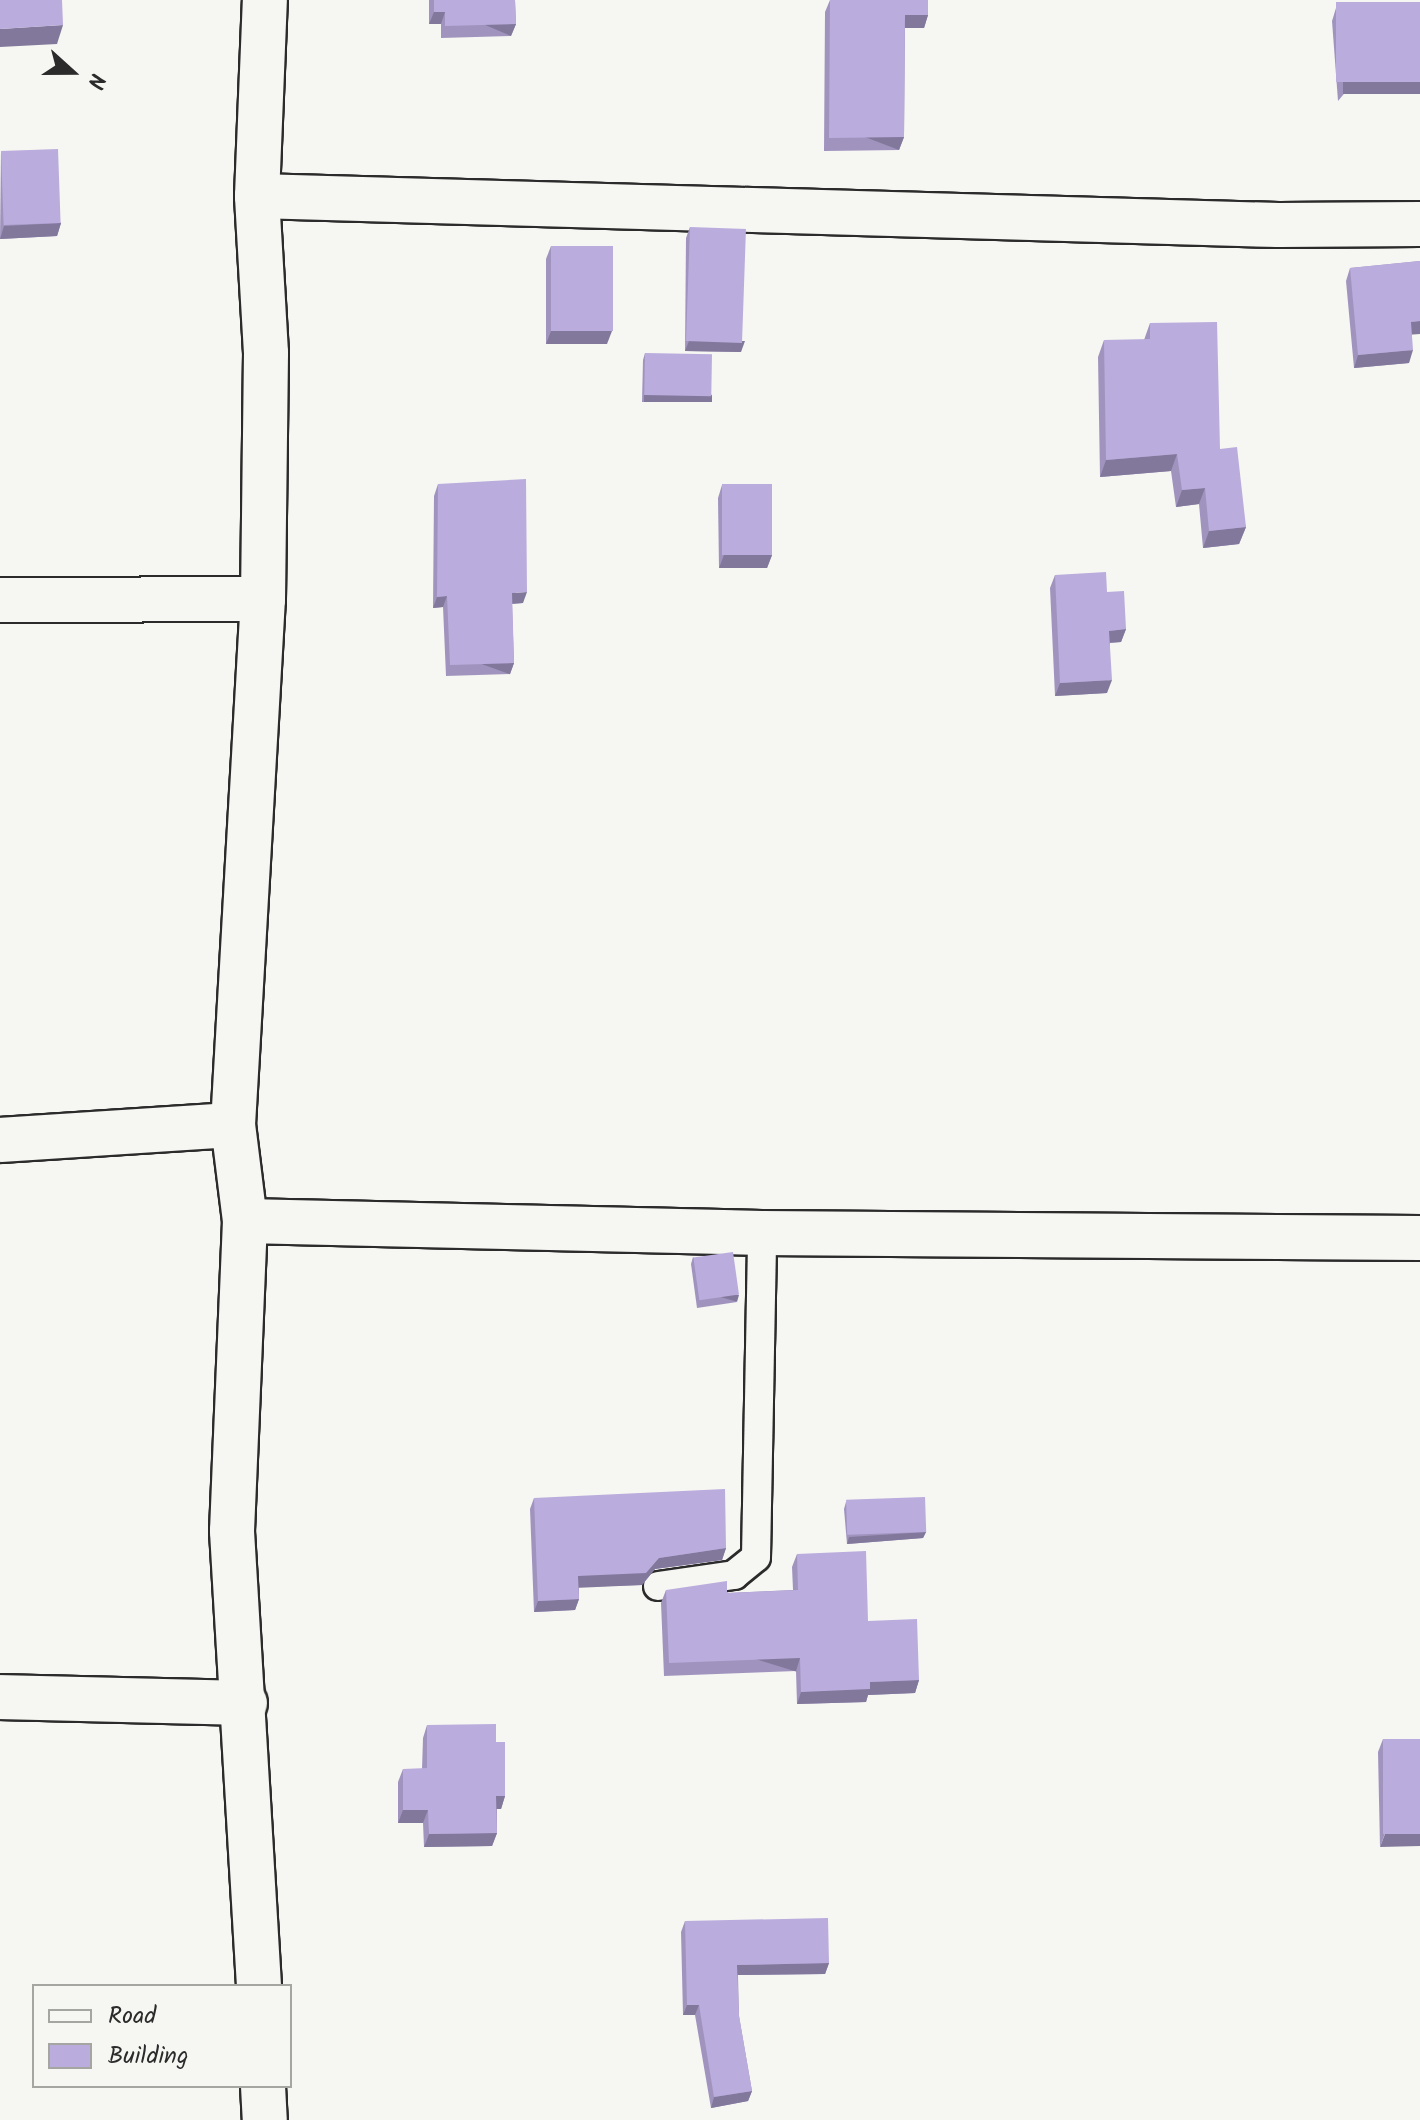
<!DOCTYPE html>
<style>
body{margin:0}
#map{position:relative;width:1420px;height:2120px;overflow:hidden;background:#f6f6f2;font-family:Kalam,sans-serif}
div>[style]{position:absolute}
.roads{filter:drop-shadow(2px 0 #2b2b2b) drop-shadow(-2px 0 #2b2b2b) drop-shadow(0 2px #2b2b2b) drop-shadow(0 -2px #2b2b2b)}
.lane>*{height:28px;margin:-14px;padding:0 14px;transform-origin:14px;border-radius:14px;background:#f6f6f2}
.street>*{height:44px;margin:-22px;padding:0 22px;transform-origin:22px;border-radius:22px;background:#f6f6f2}
.wall>*{inset:0;background:#a094be}
.shaded-wall>*{inset:0;background:#82789b;transform-origin:0 0}
.building>*{inset:0;background:#baacdd;transform-origin:0 0}
span{translate:-50% -50%;white-space:nowrap;text-align:center;line-height:1.15;-webkit-text-stroke:7px #f6f6f2;paint-order:stroke}
.legend{position:absolute;left:32px;top:1984px;width:260px;height:104px;box-sizing:border-box;background:#f6f6f2;border:2px solid #a5a5a2;margin:0;padding:10px 14px;list-style:none;font-size:24px;color:#2b2b2b}
.legend li{display:flex;align-items:center;gap:16px;height:40px}
.legend b{width:40px;border:2px solid #a5a5a2}
.north{position:absolute;left:32px;top:32px;width:80px;height:80px;-webkit-text-stroke:6px #f6f6f2;paint-order:stroke;rotate:111deg;font-size:22px;font-weight:700;line-height:32px;text-align:center;color:#2b2b2b}
.north::after{content:'';display:block;margin:auto;width:28px;height:36px;background:#2b2b2b;clip-path:polygon(50% 0,100% 100%,50% 72%,0 100%)}
</style>
<div id="map">
<div class="roads">
<div class="lane">
<div style="left:658px;top:1586px;width:77px;rotate:-8.2deg"></div>
<div style="left:734px;top:1575px;width:28px;rotate:-39deg"></div>
<div style="left:756px;top:1557px;width:324px;rotate:-88.9deg"></div>
</div>
<div class="street">
<div style="left:257px;top:196px;width:1022px;rotate:1.63deg"></div>
<div style="left:1279px;top:225px;width:141px;rotate:-0.4deg"></div>
<div style="left:0;top:600px;width:263px;rotate:-0.2deg"></div>
<div style="left:0;top:1140px;width:233px;rotate:-3.7deg"></div>
<div style="left:245px;top:1221px;width:517px;rotate:1.33deg"></div>
<div style="left:762px;top:1233px;width:658px;rotate:0.44deg"></div>
<div style="left:0;top:1697px;width:245px;rotate:1.4deg"></div>
<div style="left:259px;top:1986px;width:456px;rotate:-93.4deg"></div>
<div style="left:232px;top:1531px;width:310px;rotate:-87.6deg"></div>
<div style="left:245px;top:1221px;width:97px;rotate:-97.1deg"></div>
<div style="left:233px;top:1125px;width:527px;rotate:-86.74deg"></div>
<div style="left:263px;top:599px;width:246px;rotate:-89.3deg"></div>
<div style="left:266px;top:353px;width:157px;rotate:-93.3deg"></div>
<div style="left:257px;top:196px;width:196px;rotate:-87.7deg"></div>
<div style="left:263px;top:2086px;width:34px;rotate:87deg"></div>
</div>
</div>
<div class="wall">
<div style="clip-path:polygon(429px 0,515px 0,516px 24px,511px 36px,441px 38px,441px 24px,429px 24px)"></div>
<div style="clip-path:polygon(830px 0,928px 15px,924px 28px,905px 28px,904px 137px,899px 150px,824px 151px,825px 12px)"></div>
<div style="clip-path:polygon(1420px 2px,1338px 101px,1332px 21px,1336px 8px)"></div>
<div style="clip-path:polygon(1px 152px,61px 223px,57px 236px,0 239px)"></div>
<div style="clip-path:polygon(690px 227px,741px 352px,685px 351px,686px 238px)"></div>
<div style="clip-path:polygon(551px 246px,607px 344px,546px 344px,546px 259px)"></div>
<div style="clip-path:polygon(1420px 261px,1420px 334px,1412px 334px,1409px 363px,1354px 368px,1346px 281px,1350px 268px)"></div>
<div style="clip-path:polygon(1150px 323px,1220px 449px,1246px 527px,1239px 544px,1203px 548px,1199px 504px,1176px 507px,1171px 471px,1100px 477px,1098px 357px,1104px 340px,1144px 340px)"></div>
<div style="clip-path:polygon(645px 353px,712px 395px,710px 402px,642px 402px,643px 360px)"></div>
<div style="clip-path:polygon(438px 484px,523px 603px,512px 604px,514px 663px,510px 674px,446px 676px,443px 607px,433px 608px,434px 496px)"></div>
<div style="clip-path:polygon(722px 485px,772px 555px,767px 568px,719px 568px,718px 498px)"></div>
<div style="clip-path:polygon(1055px 575px,1107px 592px,1126px 629px,1121px 642px,1110px 643px,1107px 693px,1055px 696px,1050px 588px)"></div>
<div style="clip-path:polygon(693px 1257px,737px 1302px,697px 1308px,691px 1264px)"></div>
<div style="clip-path:polygon(534px 1498px,726px 1548px,722px 1560px,655px 1569px,642px 1585px,579px 1587px,579px 1599px,575px 1610px,534px 1612px,530px 1509px)"></div>
<div style="clip-path:polygon(846px 1502px,926px 1532px,923px 1538px,847px 1544px,844px 1509px)"></div>
<div style="clip-path:polygon(797px 1554px,868px 1621px,919px 1680px,915px 1693px,868px 1695px,866px 1702px,797px 1704px,796px 1671px,664px 1676px,661px 1603px,666px 1590px,727px 1593px,793px 1590px,792px 1567px)"></div>
<div style="clip-path:polygon(427px 1725px,496px 1742px,505px 1796px,501px 1809px,497px 1809px,497px 1833px,492px 1846px,424px 1847px,423px 1823px,398px 1823px,398px 1782px,403px 1769px,422px 1769px,423px 1738px)"></div>
<div style="clip-path:polygon(1383px 1739px,1420px 1739px,1380px 1847px,1378px 1752px)"></div>
<div style="clip-path:polygon(685px 1921px,829px 1963px,825px 1974px,738px 1975px,739px 2016px,752px 2091px,748px 2101px,711px 2108px,695px 2015px,683px 2015px,681px 1932px)"></div>
</div>
<div class="shaded-wall">
<div style="clip-path:polygon(434px 12px,445px 12px,441px 24px,429px 24px)"></div>
<div style="clip-path:polygon(905px 15px,928px 15px,924px 28px,900px 28px)"></div>
<div style="left:516px;top:24px;width:13px;height:71px;rotate:113deg"></div>
<div style="clip-path:polygon(63px 25px,57px 44px,0 47px,0 29px)"></div>
<div style="left:1420px;top:82px;width:12px;height:77px;rotate:90deg"></div>
<div style="left:904px;top:137px;width:14px;height:75px;rotate:111deg"></div>
<div style="clip-path:polygon(61px 223px,57px 236px,0 239px,4px 226px)"></div>
<div style="clip-path:polygon(1420px 321px,1420px 334px,1406px 335px,1411px 322px)"></div>
<div style="clip-path:polygon(551px 331px,612px 331px,607px 344px,546px 344px)"></div>
<div style="clip-path:polygon(689px 341px,745px 341px,741px 352px,685px 351px)"></div>
<div style="clip-path:polygon(1413px 350px,1409px 363px,1354px 368px,1358px 355px)"></div>
<div style="left:644px;top:395px;width:68px;height:7px"></div>
<div style="clip-path:polygon(1177px 454px,1171px 471px,1100px 477px,1106px 460px)"></div>
<div style="clip-path:polygon(1205px 488px,1199px 504px,1176px 507px,1182px 490px)"></div>
<div style="clip-path:polygon(1246px 527px,1239px 544px,1203px 548px,1209px 531px)"></div>
<div style="clip-path:polygon(724px 555px,772px 555px,767px 568px,719px 568px)"></div>
<div style="clip-path:polygon(527px 592px,523px 603px,507px 604px,512px 593px)"></div>
<div style="clip-path:polygon(447px 596px,443px 607px,433px 608px,437px 597px)"></div>
<div style="clip-path:polygon(1126px 629px,1121px 642px,1104px 643px,1109px 631px)"></div>
<div style="left:514px;top:663px;width:12px;height:64px;rotate:110deg"></div>
<div style="clip-path:polygon(1112px 680px,1107px 693px,1055px 696px,1060px 683px)"></div>
<div style="left:739px;top:1295px;width:7px;height:40px;rotate:106deg"></div>
<div style="clip-path:polygon(926px 1532px,923px 1538px,847px 1544px,849px 1537px)"></div>
<div style="clip-path:polygon(726px 1548px,722px 1560px,655px 1569px,642px 1585px,574px 1588px,578px 1576px,659px 1558px)"></div>
<div style="clip-path:polygon(579px 1599px,575px 1610px,534px 1612px,538px 1601px)"></div>
<div style="left:800px;top:1658px;width:14px;height:131px;rotate:107deg"></div>
<div style="clip-path:polygon(919px 1680px,915px 1693px,868px 1695px,866px 1702px,797px 1704px,801px 1692px,870px 1682px)"></div>
<div style="clip-path:polygon(496px 1796px,505px 1796px,501px 1809px,492px 1809px)"></div>
<div style="clip-path:polygon(403px 1810px,428px 1810px,423px 1823px,398px 1823px)"></div>
<div style="clip-path:polygon(497px 1833px,492px 1846px,424px 1847px,429px 1834px)"></div>
<div style="clip-path:polygon(1385px 1834px,1420px 1834px,1420px 1846px,1380px 1847px)"></div>
<div style="clip-path:polygon(829px 1963px,825px 1974px,734px 1975px,737px 1965px)"></div>
<div style="clip-path:polygon(687px 2005px,699px 2005px,695px 2015px,683px 2015px)"></div>
<div style="clip-path:polygon(752px 2091px,748px 2101px,711px 2108px,714px 2097px)"></div>
</div>
<div class="building">
<div style="clip-path:polygon(0 0,62px 0,63px 25px,0 29px)"></div>
<div style="clip-path:polygon(434px 0,515px 0,516px 24px,445px 26px,445px 12px,434px 12px)"></div>
<div style="clip-path:polygon(830px 0,928px 0,928px 15px,905px 15px,904px 137px,829px 138px)"></div>
<div style="left:1420px;top:2px;width:80px;height:84px;rotate:90deg"></div>
<div style="left:58px;top:149px;width:74px;height:57px;rotate:88deg"></div>
<div style="left:690px;top:227px;width:56px;height:114px;rotate:2deg"></div>
<div style="left:551px;top:246px;width:62px;height:85px"></div>
<div style="clip-path:polygon(1420px 261px,1420px 321px,1411px 322px,1413px 350px,1358px 355px,1350px 268px)"></div>
<div style="clip-path:polygon(1217px 322px,1220px 449px,1237px 447px,1246px 527px,1209px 531px,1205px 488px,1182px 490px,1177px 454px,1106px 460px,1104px 340px,1150px 339px,1150px 323px)"></div>
<div style="left:645px;top:353px;width:67px;height:42px;rotate:1deg"></div>
<div style="clip-path:polygon(526px 479px,527px 592px,512px 593px,514px 663px,450px 665px,447px 596px,437px 597px,438px 484px)"></div>
<div style="left:772px;top:484px;width:71px;height:50px;rotate:90deg"></div>
<div style="clip-path:polygon(1106px 572px,1107px 592px,1124px 591px,1126px 629px,1109px 631px,1112px 680px,1060px 683px,1055px 575px)"></div>
<div style="left:733px;top:1252px;width:43px;height:40px;rotate:82deg"></div>
<div style="clip-path:polygon(725px 1489px,726px 1548px,659px 1558px,646px 1573px,578px 1576px,579px 1599px,538px 1601px,534px 1498px)"></div>
<div style="left:925px;top:1497px;width:35px;height:79px;rotate:88deg"></div>
<div style="clip-path:polygon(866px 1551px,868px 1621px,917px 1619px,919px 1680px,870px 1682px,870px 1689px,801px 1692px,800px 1658px,669px 1663px,666px 1590px,727px 1581px,727px 1593px,798px 1590px,797px 1554px)"></div>
<div style="clip-path:polygon(496px 1724px,496px 1742px,505px 1742px,505px 1796px,496px 1796px,497px 1833px,429px 1834px,428px 1810px,403px 1810px,403px 1769px,427px 1768px,427px 1725px)"></div>
<div style="left:1383px;top:1739px;width:37px;height:95px"></div>
<div style="clip-path:polygon(828px 1918px,829px 1963px,737px 1965px,739px 2016px,752px 2091px,714px 2097px,699px 2005px,687px 2005px,685px 1921px)"></div>
</div>
<ul class="legend">
<li><b style="height:10px;background:#f6f6f2"></b>Road</li>
<li><b style="height:22px;background:#baacdd"></b>Building</li>
</ul>
<div class="north">N</div>
</div>
